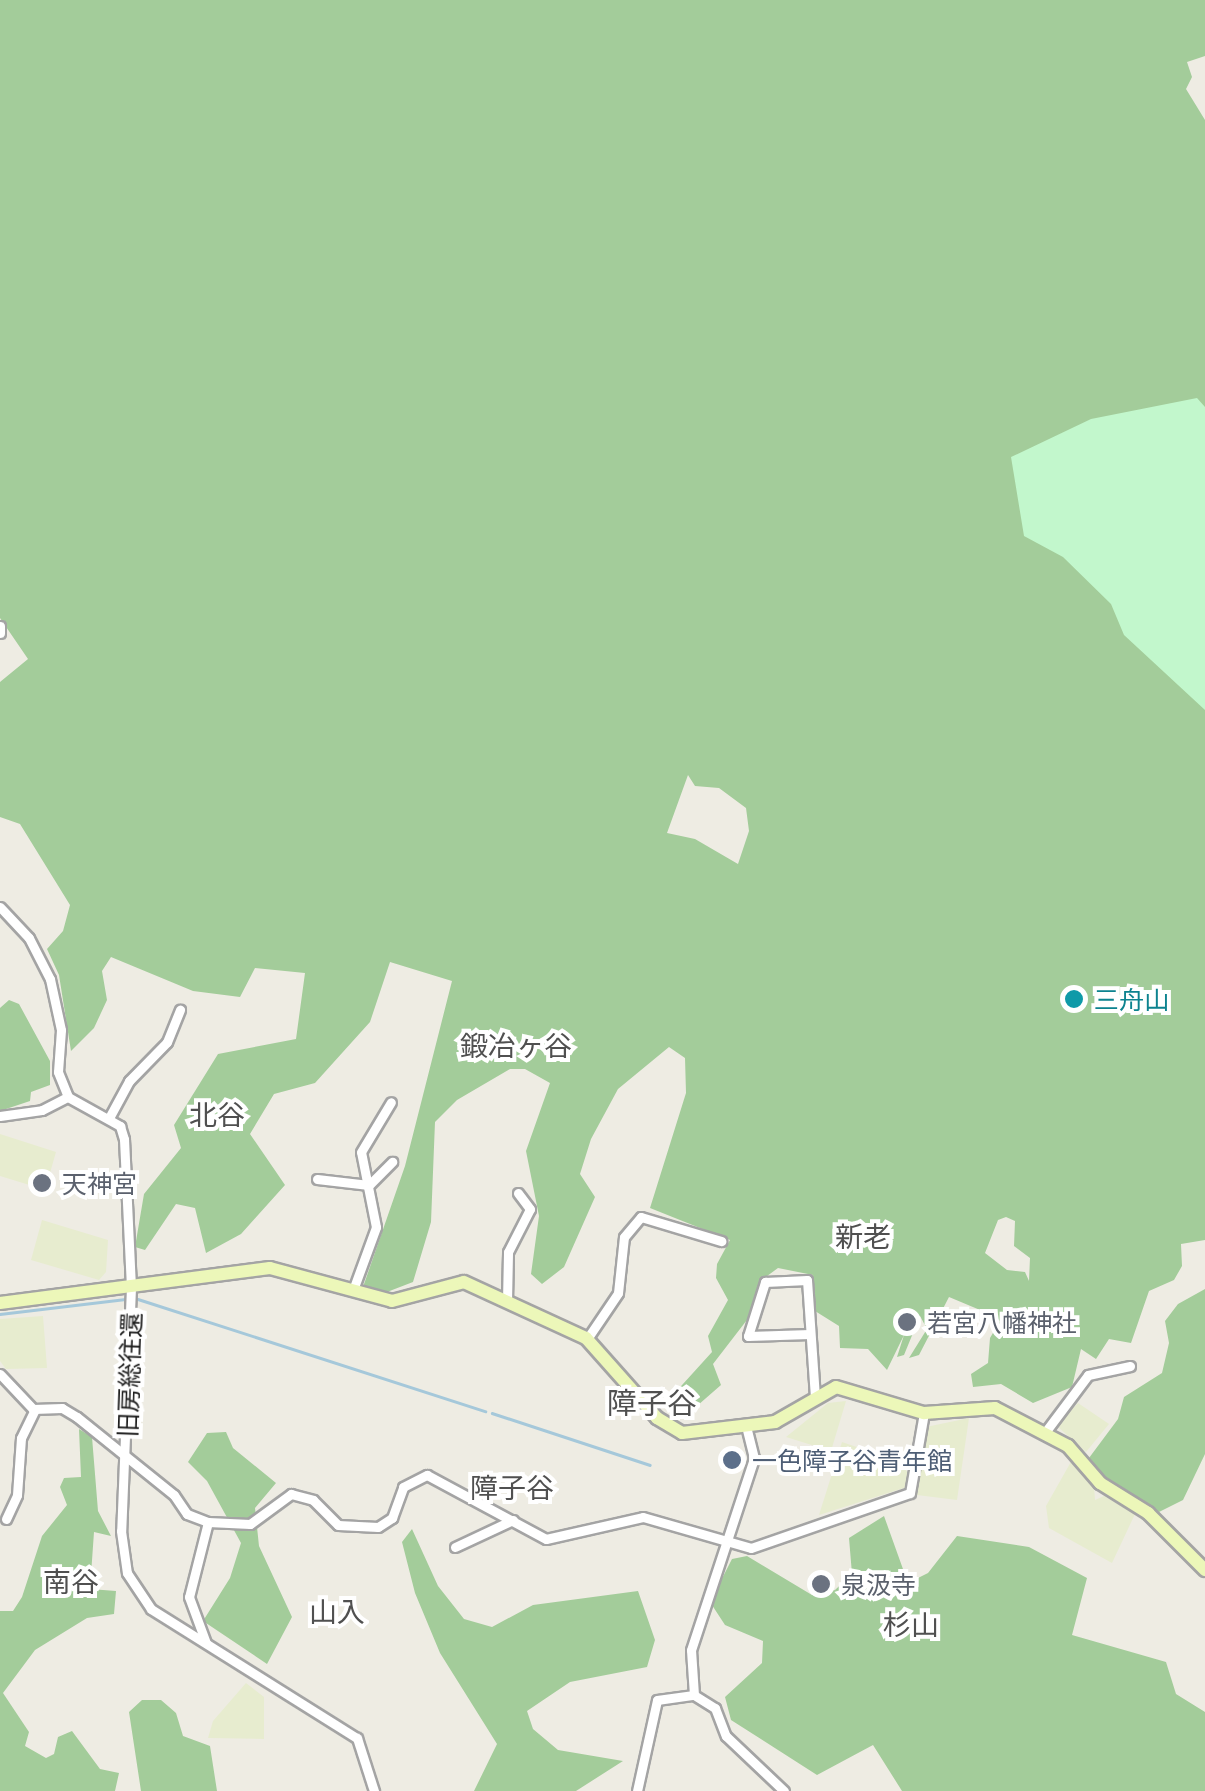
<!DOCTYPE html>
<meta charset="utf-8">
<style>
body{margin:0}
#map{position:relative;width:1205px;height:1791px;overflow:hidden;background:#eeece3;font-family:"Noto Sans","Noto Sans JP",sans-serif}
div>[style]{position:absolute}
.farmland>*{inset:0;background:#e7eccf}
.forest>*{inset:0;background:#a3cc9a}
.park>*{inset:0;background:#c2f7cc}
.stream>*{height:2.5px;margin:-1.25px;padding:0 1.25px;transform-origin:1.25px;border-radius:1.25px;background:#a5c8da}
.roads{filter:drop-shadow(2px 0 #a4a4a4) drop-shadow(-2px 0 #a4a4a4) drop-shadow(0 2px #a4a4a4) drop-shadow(0 -2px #a4a4a4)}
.street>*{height:9px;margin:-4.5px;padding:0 4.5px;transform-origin:4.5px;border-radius:4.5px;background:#fff}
.secondary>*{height:12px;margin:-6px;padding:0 6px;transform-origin:6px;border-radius:6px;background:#ecf7b9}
.dots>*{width:28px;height:28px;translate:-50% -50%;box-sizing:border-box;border:5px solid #fff;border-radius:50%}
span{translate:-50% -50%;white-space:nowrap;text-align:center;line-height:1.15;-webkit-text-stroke:8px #fff;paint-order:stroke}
.culture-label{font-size:25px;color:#0d838f}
.left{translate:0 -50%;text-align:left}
.worship-label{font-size:25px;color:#5b616d}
.street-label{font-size:25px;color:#1d1d1d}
.service-label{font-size:25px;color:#4e5e75}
.neighbourhood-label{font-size:28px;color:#505050}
.quarter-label{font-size:30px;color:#505050}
</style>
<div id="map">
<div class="farmland">
<div style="clip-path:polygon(0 1134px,56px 1152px,48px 1180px,40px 1176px,36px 1187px,0 1176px)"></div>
<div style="clip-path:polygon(42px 1220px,108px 1240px,106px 1272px,99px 1280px,31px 1260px)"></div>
<div style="clip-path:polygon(43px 1316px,47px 1368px,6px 1369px,0 1361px,0 1319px)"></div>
<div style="clip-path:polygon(846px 1401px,831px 1451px,786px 1437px,828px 1403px)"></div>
<div style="clip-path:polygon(1078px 1403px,1109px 1424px,1086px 1452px,1057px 1426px)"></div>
<div style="clip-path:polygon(969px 1418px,957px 1500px,917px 1495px,926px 1427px)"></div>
<div style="clip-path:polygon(842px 1442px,898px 1461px,910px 1475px,907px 1487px,819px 1515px)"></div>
<div style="clip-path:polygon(1072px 1460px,1094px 1486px,1095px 1500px,1104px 1496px,1135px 1514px,1112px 1563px,1049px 1528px,1046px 1506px)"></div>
<div style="clip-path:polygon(246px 1683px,264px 1697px,264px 1739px,208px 1738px,213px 1721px)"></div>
</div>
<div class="forest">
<div style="clip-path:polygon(evenodd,0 0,1205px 0,1205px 56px,1187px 62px,1192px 77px,1186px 89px,1205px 120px,1205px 1240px,1181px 1244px,1182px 1266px,1174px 1280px,1149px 1291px,1131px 1343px,1109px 1339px,1096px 1359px,1081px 1349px,1072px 1387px,1033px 1403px,1001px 1384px,973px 1387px,971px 1374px,988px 1363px,990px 1338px,1000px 1321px,992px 1315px,949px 1297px,919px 1355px,909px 1358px,927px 1329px,920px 1316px,904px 1355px,897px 1357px,904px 1335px,887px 1370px,868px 1349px,840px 1348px,839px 1326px,815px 1311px,813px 1275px,778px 1268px,759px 1282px,750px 1316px,713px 1364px,721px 1385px,682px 1419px,663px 1406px,712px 1352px,708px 1336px,728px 1300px,716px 1278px,717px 1264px,730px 1240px,650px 1208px,686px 1093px,685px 1058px,669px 1047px,618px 1089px,591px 1139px,580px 1174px,595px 1197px,564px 1267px,542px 1284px,531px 1274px,539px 1216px,526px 1151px,550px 1083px,525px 1069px,510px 1069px,457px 1100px,435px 1122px,431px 1222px,413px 1282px,387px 1292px,363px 1287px,405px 1166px,452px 981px,390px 962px,370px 1022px,315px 1083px,274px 1094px,250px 1134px,285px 1185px,241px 1234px,206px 1253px,195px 1208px,176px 1204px,145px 1250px,135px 1247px,144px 1194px,181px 1148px,174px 1125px,218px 1054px,296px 1039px,305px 973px,255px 968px,240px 997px,193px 991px,111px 957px,102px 971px,107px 1000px,94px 1028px,71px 1051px,59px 975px,47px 949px,63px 931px,70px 905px,20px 824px,0 817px,0 682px,28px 659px,0 618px,0 0,688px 775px,695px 786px,719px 788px,746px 808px,749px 831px,738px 864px,695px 839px,667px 833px,688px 775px,0 0,1006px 1217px,1015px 1221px,1014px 1246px,1030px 1258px,1029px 1281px,1025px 1272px,1007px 1270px,985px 1253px,998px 1220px,1006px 1217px)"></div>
<div style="clip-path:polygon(9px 1000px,19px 1004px,50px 1061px,50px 1085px,31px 1092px,30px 1101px,0 1111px,0 1008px)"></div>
<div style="clip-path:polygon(1205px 1289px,1205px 1454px,1183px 1500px,1159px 1512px,1114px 1489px,1089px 1458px,1118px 1419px,1124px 1397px,1162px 1373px,1169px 1343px,1165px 1321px,1178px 1304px)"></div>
<div style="clip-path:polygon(79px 1429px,92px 1437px,98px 1511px,111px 1536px,94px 1532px,90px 1589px,116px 1591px,114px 1614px,87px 1618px,35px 1650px,3px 1693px,29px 1732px,25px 1746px,46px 1758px,54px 1754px,58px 1737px,72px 1731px,100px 1769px,119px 1773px,115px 1791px,0 1791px,0 1611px,13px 1611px,22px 1597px,42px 1536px,67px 1505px,60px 1487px,64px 1478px,81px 1477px)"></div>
<div style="clip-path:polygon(226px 1432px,233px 1448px,276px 1483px,255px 1508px,259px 1546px,292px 1617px,267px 1664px,203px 1621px,230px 1578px,241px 1543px,207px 1481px,188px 1462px,207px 1433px)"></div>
<div style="clip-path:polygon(884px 1516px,908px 1583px,928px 1573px,957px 1536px,1029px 1547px,1087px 1578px,1072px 1635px,1166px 1662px,1176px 1694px,1205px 1712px,1205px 1791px,902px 1791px,873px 1745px,817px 1775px,731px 1720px,725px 1697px,762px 1663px,763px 1641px,725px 1625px,710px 1602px,732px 1559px,747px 1556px,812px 1595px,835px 1590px,852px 1574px,849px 1538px)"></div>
<div style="clip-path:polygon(412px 1529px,438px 1586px,464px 1619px,492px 1627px,533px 1605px,638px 1591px,655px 1640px,647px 1667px,570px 1682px,527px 1711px,533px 1729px,558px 1750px,623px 1761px,576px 1791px,474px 1791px,497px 1744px,440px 1653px,415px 1593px,402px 1542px)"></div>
<div style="clip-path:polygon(142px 1700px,161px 1700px,176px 1713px,183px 1736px,210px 1746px,217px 1791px,141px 1791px,129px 1712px)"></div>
</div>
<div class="park">
<div style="clip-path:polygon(1197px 398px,1205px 407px,1205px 710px,1124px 635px,1111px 604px,1063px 557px,1024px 536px,1011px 457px,1091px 419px)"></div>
</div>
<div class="stream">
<div style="left:138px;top:1299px;width:365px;rotate:17.9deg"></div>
<div style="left:0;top:1314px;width:126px;rotate:-6.8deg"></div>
<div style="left:492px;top:1413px;width:166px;rotate:18.2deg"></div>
</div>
<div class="roads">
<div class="street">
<div style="left:0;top:626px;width:7px;rotate:90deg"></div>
<div style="left:0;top:907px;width:42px;rotate:46.9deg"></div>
<div style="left:29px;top:938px;width:46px;rotate:62.9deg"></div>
<div style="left:50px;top:979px;width:52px;rotate:77.8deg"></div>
<div style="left:61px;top:1030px;width:42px;rotate:94.1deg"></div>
<div style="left:58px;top:1072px;width:27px;rotate:68deg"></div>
<div style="left:68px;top:1097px;width:60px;rotate:29.1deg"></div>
<div style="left:120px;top:1126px;width:14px;rotate:73deg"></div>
<div style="left:124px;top:1139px;width:148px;rotate:87.3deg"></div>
<div style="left:131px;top:1287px;width:244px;rotate:92.3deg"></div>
<div style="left:121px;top:1531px;width:42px;rotate:81.9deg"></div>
<div style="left:127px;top:1573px;width:43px;rotate:56.3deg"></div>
<div style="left:151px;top:1609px;width:243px;rotate:32.1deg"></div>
<div style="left:357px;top:1738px;width:56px;rotate:72.2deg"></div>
<div style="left:0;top:1116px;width:42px;rotate:-8.1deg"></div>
<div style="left:42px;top:1110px;width:29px;rotate:-27deg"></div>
<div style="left:109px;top:1118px;width:42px;rotate:-61.6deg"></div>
<div style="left:129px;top:1081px;width:54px;rotate:-45.7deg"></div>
<div style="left:167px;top:1042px;width:35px;rotate:-68deg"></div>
<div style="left:317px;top:1179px;width:52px;rotate:6.6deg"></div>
<div style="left:369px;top:1185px;width:33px;rotate:-45deg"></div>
<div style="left:353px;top:1290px;width:67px;rotate:-69.9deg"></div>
<div style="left:376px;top:1227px;width:76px;rotate:-101.3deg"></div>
<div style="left:361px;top:1152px;width:58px;rotate:-59deg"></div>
<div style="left:507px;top:1301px;width:49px;rotate:-88.8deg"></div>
<div style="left:508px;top:1252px;width:48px;rotate:-62.9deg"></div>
<div style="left:530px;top:1209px;width:20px;rotate:-127deg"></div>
<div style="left:810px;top:1334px;width:62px;rotate:178.2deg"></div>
<div style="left:748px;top:1336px;width:57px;rotate:-72.5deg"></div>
<div style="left:765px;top:1282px;width:42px;rotate:-2.7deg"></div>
<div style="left:807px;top:1280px;width:118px;rotate:86.1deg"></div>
<div style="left:587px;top:1339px;width:55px;rotate:-56deg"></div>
<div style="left:618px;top:1293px;width:56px;rotate:-83.9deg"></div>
<div style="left:624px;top:1237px;width:26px;rotate:-50deg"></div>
<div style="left:641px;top:1217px;width:84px;rotate:16.7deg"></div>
<div style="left:0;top:1374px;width:48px;rotate:46.7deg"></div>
<div style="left:33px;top:1409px;width:29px;rotate:-2deg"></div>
<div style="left:62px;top:1408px;width:17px;rotate:31deg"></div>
<div style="left:77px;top:1417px;width:124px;rotate:38.8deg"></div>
<div style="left:174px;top:1495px;width:23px;rotate:56deg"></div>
<div style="left:187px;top:1514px;width:22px;rotate:21deg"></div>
<div style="left:208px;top:1522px;width:77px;rotate:104.2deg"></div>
<div style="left:189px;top:1597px;width:49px;rotate:69.7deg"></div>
<div style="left:1046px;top:1431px;width:70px;rotate:-53.1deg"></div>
<div style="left:1088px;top:1375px;width:43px;rotate:-12.1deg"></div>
<div style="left:6px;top:1519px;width:26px;rotate:-65deg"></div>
<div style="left:17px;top:1495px;width:57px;rotate:-86deg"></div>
<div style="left:21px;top:1438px;width:32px;rotate:-64deg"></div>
<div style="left:208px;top:1522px;width:42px;rotate:2.7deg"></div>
<div style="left:250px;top:1524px;width:51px;rotate:-36.2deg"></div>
<div style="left:291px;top:1494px;width:23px;rotate:15deg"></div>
<div style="left:313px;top:1500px;width:35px;rotate:45deg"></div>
<div style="left:338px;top:1525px;width:40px;rotate:2.9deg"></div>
<div style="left:378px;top:1527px;width:17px;rotate:-33deg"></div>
<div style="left:392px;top:1518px;width:33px;rotate:-70deg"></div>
<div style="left:403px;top:1487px;width:27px;rotate:-27deg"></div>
<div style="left:427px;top:1475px;width:135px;rotate:28.3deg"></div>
<div style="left:546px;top:1539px;width:99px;rotate:-12.8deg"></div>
<div style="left:643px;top:1517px;width:112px;rotate:16deg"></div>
<div style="left:751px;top:1548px;width:168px;rotate:-19.1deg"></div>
<div style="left:910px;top:1493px;width:81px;rotate:-80.1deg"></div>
<div style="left:455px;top:1547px;width:64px;rotate:-25deg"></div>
<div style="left:694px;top:1695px;width:45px;rotate:-93.8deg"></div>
<div style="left:691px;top:1650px;width:202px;rotate:-71.8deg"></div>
<div style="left:754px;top:1458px;width:33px;rotate:-104deg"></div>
<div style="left:637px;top:1791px;width:93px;rotate:-77.6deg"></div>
<div style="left:657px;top:1700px;width:37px;rotate:-8deg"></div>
<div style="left:694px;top:1695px;width:25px;rotate:32deg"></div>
<div style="left:715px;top:1708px;width:30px;rotate:69deg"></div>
<div style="left:726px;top:1736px;width:80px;rotate:43.5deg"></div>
</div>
<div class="secondary">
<div style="left:0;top:1303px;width:272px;rotate:-7.4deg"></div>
<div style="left:270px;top:1268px;width:126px;rotate:15.1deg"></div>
<div style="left:392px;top:1301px;width:74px;rotate:-14.8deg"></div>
<div style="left:464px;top:1282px;width:134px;rotate:24.7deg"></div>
<div style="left:586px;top:1338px;width:107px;rotate:48.4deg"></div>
<div style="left:657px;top:1418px;width:29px;rotate:31deg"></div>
<div style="left:682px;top:1433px;width:94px;rotate:-6.7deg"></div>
<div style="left:775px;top:1422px;width:70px;rotate:-29.8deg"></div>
<div style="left:836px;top:1387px;width:92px;rotate:16.5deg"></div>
<div style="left:924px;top:1413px;width:71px;rotate:-4deg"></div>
<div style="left:995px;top:1408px;width:82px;rotate:27.5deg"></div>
<div style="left:1068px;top:1446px;width:49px;rotate:49.1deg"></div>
<div style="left:1100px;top:1483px;width:57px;rotate:32deg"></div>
<div style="left:1148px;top:1513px;width:81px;rotate:45deg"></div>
</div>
</div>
<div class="dots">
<div style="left:1074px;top:999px;background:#0f9aa8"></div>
<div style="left:42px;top:1183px;background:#6b7280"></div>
<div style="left:907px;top:1322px;background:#6b7280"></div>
<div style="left:732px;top:1460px;background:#5c6f8a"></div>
<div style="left:821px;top:1584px;background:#6b7280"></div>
</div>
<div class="culture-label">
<span class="left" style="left:1094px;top:999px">三舟山</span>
</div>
<div class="worship-label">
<span class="left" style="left:62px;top:1183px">天神宮</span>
<span class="left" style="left:927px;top:1322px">若宮八幡神社</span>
<span class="left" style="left:841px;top:1584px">泉汲寺</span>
</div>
<div class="street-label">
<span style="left:129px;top:1375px;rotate:-88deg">旧房総往還</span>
</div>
<div class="service-label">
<span class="left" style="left:752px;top:1460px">一色障子谷青年館</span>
</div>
<div class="neighbourhood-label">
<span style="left:516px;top:1045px">鍛冶ヶ谷</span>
<span style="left:217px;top:1114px">北谷</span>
<span style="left:863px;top:1236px">新老</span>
<span style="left:512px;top:1487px">障子谷</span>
<span style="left:71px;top:1581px">南谷</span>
<span style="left:337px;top:1611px">山入</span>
<span style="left:911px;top:1624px">杉山</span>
</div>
<div class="quarter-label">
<span style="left:652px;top:1403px">障子谷</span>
</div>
</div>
